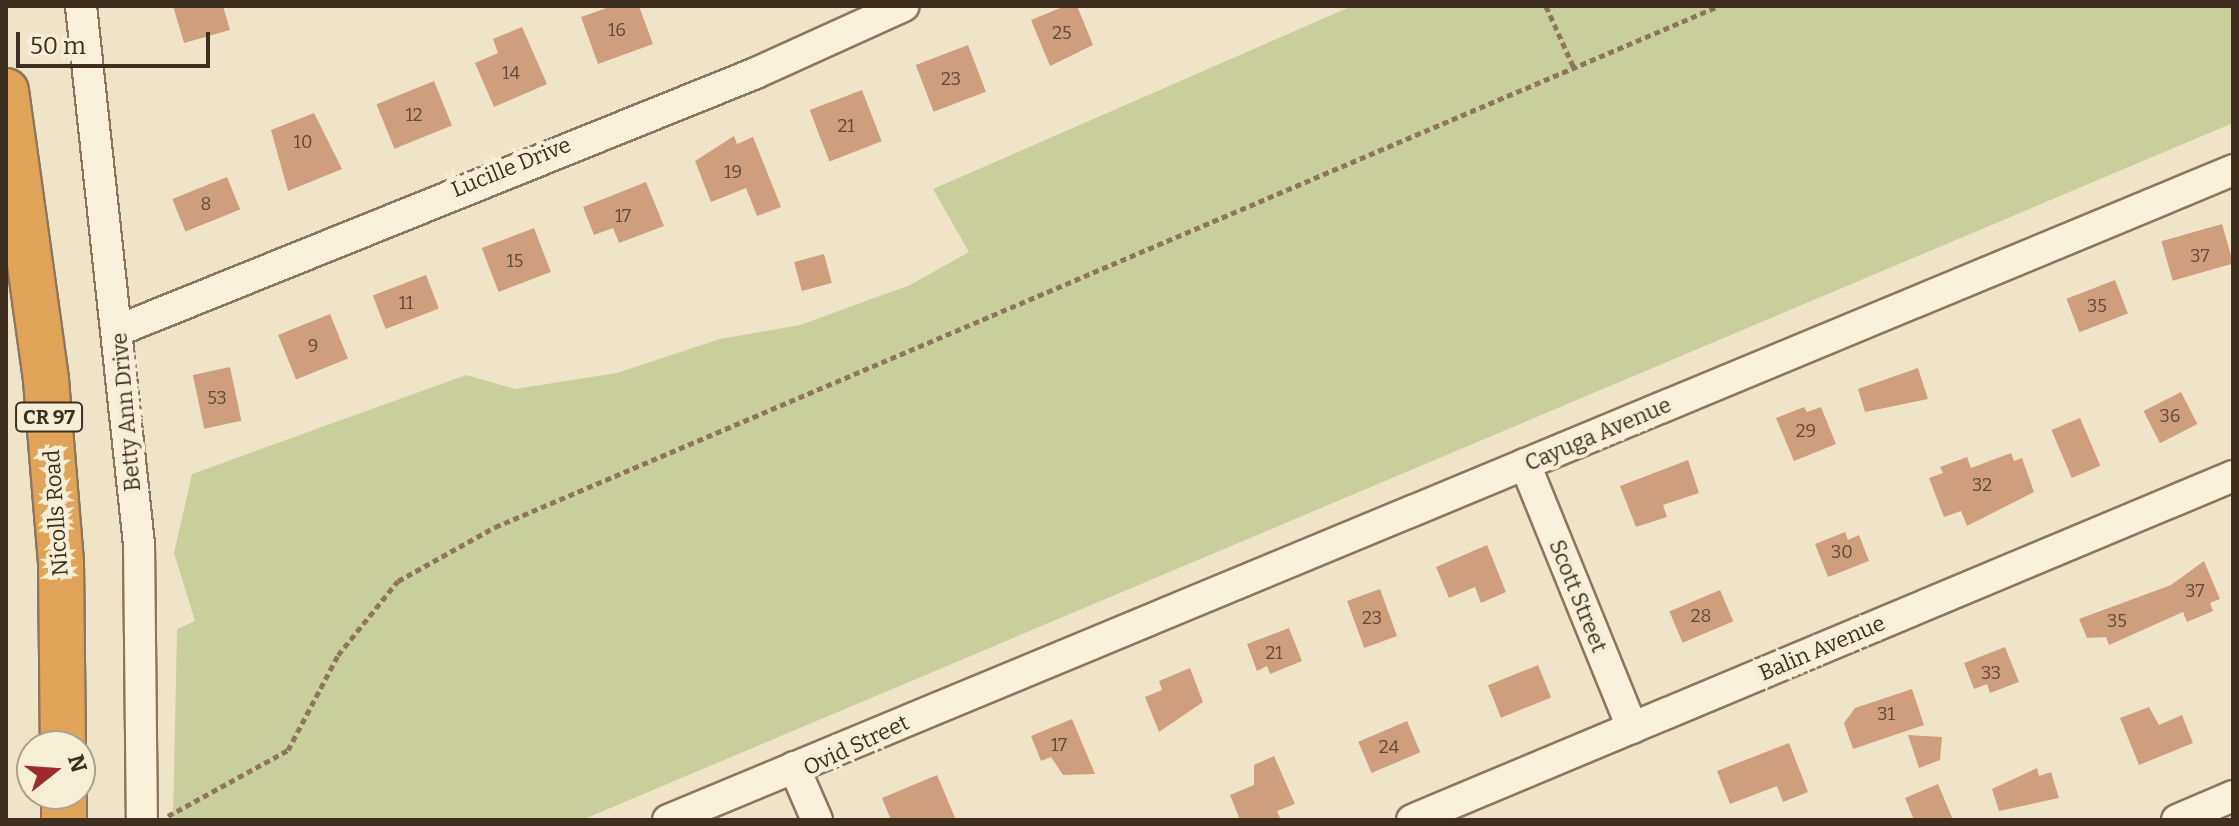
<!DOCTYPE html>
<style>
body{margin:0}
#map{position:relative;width:2239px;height:826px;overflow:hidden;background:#f0e4c8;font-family:Bitter,serif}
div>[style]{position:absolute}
.green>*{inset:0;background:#c9cf9b}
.building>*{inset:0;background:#cf9f7d;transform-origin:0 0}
.path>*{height:5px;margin-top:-2.5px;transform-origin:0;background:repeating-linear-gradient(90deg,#8d765c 0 6px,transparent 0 10px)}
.roads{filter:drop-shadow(2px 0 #8d765c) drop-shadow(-2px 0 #8d765c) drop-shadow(0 2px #8d765c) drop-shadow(0 -2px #8d765c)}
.minor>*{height:30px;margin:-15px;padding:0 15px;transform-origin:15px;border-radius:15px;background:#faf1dc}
.highway>*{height:44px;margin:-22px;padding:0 22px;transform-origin:22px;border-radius:22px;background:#e0a458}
span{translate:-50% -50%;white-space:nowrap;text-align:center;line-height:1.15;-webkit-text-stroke:8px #f7eed8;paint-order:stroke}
.number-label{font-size:18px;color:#624a37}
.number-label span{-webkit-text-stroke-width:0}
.shield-label span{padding:2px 6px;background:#f7eed8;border:2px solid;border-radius:6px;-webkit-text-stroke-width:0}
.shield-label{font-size:20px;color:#3d2e20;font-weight:700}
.street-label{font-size:22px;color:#3d2e20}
.frame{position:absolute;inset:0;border:8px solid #3d2e20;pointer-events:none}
.north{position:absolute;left:16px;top:730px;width:80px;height:80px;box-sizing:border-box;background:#f7eed8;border:2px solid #ada18e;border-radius:50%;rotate:73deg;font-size:22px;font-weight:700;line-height:32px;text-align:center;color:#3d2e20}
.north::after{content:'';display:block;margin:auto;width:28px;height:36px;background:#9e2a2b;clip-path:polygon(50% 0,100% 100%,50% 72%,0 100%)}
.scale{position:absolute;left:16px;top:32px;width:194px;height:36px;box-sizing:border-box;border:4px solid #3d2e20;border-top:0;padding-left:10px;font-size:24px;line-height:28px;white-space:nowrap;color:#3d2e20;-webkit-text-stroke:6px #f7eed8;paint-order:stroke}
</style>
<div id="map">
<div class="green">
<div style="clip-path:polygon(1352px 6px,2233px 6px,2233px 123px,582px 820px,173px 820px,177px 629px,195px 621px,174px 553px,192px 474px,466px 375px,515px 389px,617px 373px,720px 339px,800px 325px,910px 285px,969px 252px,933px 189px)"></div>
</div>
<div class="building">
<div style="clip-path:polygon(173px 6px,223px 6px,230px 30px,184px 43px)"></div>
<div style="clip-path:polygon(612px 6px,639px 6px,653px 44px,598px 64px,581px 17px)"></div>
<div style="clip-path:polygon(1065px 6px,1077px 6px,1093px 45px,1050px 66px,1031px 20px)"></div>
<div style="clip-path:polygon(522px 27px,547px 84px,494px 107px,475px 63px,498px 53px,493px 39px)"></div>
<div style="left:968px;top:45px;width:50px;height:56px;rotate:69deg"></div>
<div style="left:434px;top:81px;width:48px;height:62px;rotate:68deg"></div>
<div style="left:862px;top:90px;width:55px;height:56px;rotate:69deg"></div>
<div style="clip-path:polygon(314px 113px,342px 169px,288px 191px,271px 130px)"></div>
<div style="clip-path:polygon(734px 136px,737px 144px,753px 137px,781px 207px,757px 216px,746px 188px,711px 202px,695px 161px)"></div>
<div style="left:227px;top:177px;width:35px;height:59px;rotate:68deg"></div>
<div style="clip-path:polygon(646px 182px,664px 226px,619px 243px,613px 228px,594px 235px,583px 207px)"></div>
<div style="left:2222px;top:224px;width:41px;height:63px;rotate:74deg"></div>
<div style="left:534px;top:228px;width:47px;height:56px;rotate:69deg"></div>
<div style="left:824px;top:254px;width:30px;height:31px;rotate:75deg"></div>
<div style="left:426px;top:275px;width:36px;height:57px;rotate:69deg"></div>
<div style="left:2115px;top:280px;width:36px;height:52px;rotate:69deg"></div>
<div style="left:330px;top:314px;width:48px;height:56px;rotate:68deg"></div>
<div style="left:230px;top:367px;width:55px;height:38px;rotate:78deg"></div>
<div style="clip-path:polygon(1918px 368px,1928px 399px,1865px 412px,1858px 389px)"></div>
<div style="left:2181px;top:392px;width:36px;height:42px;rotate:63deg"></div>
<div style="clip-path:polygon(1804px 407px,1807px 412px,1821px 407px,1836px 444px,1794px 461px,1776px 418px)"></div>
<div style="left:2080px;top:418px;width:52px;height:31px;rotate:67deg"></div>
<div style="clip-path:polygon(2011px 453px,2014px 461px,2022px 458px,2034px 492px,1967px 526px,1961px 511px,1944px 517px,1929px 478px,1943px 473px,1940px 467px,1967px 457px,1971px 468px)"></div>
<div style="clip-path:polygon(1688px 460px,1699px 493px,1663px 505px,1667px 517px,1636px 527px,1620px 486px)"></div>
<div style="clip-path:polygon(1845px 532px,1848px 540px,1859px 535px,1869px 561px,1828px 577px,1815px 544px)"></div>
<div style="clip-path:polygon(1487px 545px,1506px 592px,1481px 603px,1475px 587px,1449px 598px,1436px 567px)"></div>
<div style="clip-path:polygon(2204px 561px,2220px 599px,2210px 603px,2213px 611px,2187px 622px,2183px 612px,2109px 645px,2106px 637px,2087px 638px,2079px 619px,2171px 585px)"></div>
<div style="left:1380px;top:589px;width:50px;height:35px;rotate:70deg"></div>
<div style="left:1720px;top:590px;width:34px;height:55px;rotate:67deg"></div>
<div style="clip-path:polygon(1289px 628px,1302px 661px,1270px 674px,1267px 666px,1257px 671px,1247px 644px)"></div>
<div style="clip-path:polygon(2005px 647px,2019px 682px,1990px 693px,1987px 684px,1974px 689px,1964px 663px)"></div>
<div style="left:1538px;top:665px;width:35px;height:54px;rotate:68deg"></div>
<div style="clip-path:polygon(1190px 668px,1203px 702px,1159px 732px,1145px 697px,1162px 690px,1159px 681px)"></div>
<div style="clip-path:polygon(1912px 689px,1924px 725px,1853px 749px,1844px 723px,1855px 708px)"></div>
<div style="clip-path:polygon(2149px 707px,2159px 725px,2182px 715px,2193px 743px,2139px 765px,2120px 718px)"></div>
<div style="clip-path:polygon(1072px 719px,1095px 774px,1063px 775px,1051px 757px,1041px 761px,1031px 736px)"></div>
<div style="left:1407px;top:721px;width:34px;height:53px;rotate:67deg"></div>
<div style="clip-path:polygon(1908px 735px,1942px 737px,1940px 760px,1919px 768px)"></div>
<div style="clip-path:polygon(1789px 743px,1808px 792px,1783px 802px,1777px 786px,1730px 804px,1717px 771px)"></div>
<div style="clip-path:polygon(1274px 756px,1295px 804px,1277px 811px,1281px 820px,1240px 820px,1230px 795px,1254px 785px,1254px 765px)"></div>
<div style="clip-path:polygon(2037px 768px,2039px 776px,2051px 772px,2059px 798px,1999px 811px,1992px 789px)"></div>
<div style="clip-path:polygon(937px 775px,956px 820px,891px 820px,882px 798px)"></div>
<div style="clip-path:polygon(1938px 784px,1953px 820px,1914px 820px,1905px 798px)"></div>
</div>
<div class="path">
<div style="left:1546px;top:6px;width:68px;rotate:65.7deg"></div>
<div style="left:168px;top:816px;width:137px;rotate:-28.8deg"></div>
<div style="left:288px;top:750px;width:107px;rotate:-62.2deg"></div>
<div style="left:338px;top:655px;width:95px;rotate:-51deg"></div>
<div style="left:398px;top:581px;width:111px;rotate:-29.1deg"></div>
<div style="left:495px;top:527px;width:1330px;rotate:-23.06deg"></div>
</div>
<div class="roads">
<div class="minor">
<div style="left:81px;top:6px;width:541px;rotate:83.85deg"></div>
<div style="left:139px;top:544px;width:276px;rotate:89.4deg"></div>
<div style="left:119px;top:330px;width:687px;rotate:-21.97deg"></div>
<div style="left:756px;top:73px;width:162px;rotate:-24.4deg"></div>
<div style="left:1525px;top:464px;width:285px;rotate:67.9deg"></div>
<div style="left:794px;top:767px;width:58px;rotate:66.5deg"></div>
<div style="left:668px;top:820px;width:1695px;rotate:-22.55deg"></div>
<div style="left:1412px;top:820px;width:890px;rotate:-22.73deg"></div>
<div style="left:2177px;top:820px;width:61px;rotate:-23.2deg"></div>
</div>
<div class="highway">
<div style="left:6px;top:91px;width:292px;rotate:82.1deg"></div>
<div style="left:46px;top:380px;width:183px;rotate:85.3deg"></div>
<div style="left:61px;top:562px;width:184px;rotate:89.4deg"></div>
<div style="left:64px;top:794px;width:26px;rotate:90deg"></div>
</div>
</div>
<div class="number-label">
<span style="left:617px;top:30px">16</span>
<span style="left:1062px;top:33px">25</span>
<span style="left:511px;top:73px">14</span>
<span style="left:951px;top:79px">23</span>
<span style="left:414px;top:115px">12</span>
<span style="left:846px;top:126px">21</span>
<span style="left:303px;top:142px">10</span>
<span style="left:733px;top:172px">19</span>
<span style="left:206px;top:204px">8</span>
<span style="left:623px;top:216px">17</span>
<span style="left:2200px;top:256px">37</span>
<span style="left:515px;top:261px">15</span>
<span style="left:406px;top:303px">11</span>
<span style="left:2097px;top:306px">35</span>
<span style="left:313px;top:346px">9</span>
<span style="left:217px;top:398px">53</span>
<span style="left:2170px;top:416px">36</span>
<span style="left:1806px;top:431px">29</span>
<span style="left:1982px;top:485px">32</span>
<span style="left:1842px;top:552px">30</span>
<span style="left:2195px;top:591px">37</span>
<span style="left:1701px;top:616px">28</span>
<span style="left:1372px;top:618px">23</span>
<span style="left:2117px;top:621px">35</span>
<span style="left:1274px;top:653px">21</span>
<span style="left:1991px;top:673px">33</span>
<span style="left:1886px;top:714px">31</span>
<span style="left:1059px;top:745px">17</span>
<span style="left:1389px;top:747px">24</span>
</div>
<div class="shield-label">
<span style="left:49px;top:417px">CR 97</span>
</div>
<div class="street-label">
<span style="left:511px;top:167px;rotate:-22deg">Lucille Drive</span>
<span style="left:126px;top:412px;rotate:-95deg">Betty Ann Drive</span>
<span style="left:1598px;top:434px;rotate:-23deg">Cayuga Avenue</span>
<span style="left:56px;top:513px;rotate:-94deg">Nicolls Road</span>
<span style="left:1578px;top:596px;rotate:68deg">Scott Street</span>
<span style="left:1822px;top:648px;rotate:-23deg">Balin Avenue</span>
<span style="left:856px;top:745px;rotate:-25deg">Ovid Street</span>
</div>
<div class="frame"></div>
<div class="north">N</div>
<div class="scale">50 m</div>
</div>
